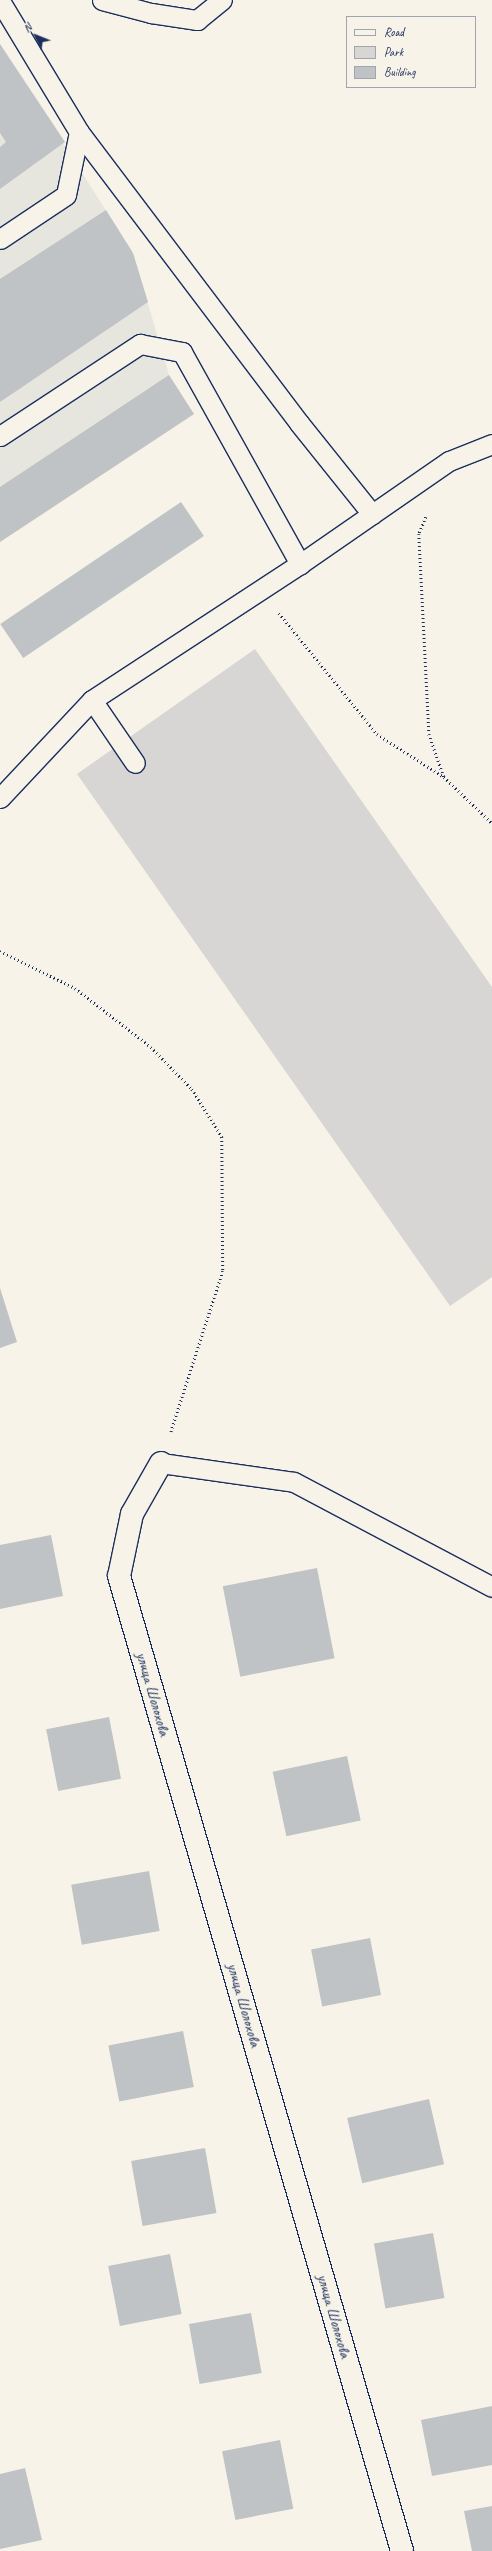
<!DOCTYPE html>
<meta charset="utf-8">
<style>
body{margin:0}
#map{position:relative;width:492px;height:2551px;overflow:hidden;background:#f7f3e8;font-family:Caveat,sans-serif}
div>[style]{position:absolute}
.built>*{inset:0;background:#e6e5de}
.green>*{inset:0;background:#d7d6d4}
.building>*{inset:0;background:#c0c3c5;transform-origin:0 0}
.path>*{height:2.5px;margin-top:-1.25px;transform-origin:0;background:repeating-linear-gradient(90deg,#1b2f5e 0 1px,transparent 0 4px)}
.roads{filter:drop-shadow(1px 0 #1b2f5e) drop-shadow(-1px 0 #1b2f5e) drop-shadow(0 1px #1b2f5e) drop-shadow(0 -1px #1b2f5e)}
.lane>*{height:19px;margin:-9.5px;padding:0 9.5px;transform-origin:9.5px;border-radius:9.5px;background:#f7f3e8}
.street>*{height:22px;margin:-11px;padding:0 11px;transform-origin:11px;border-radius:11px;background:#f7f3e8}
span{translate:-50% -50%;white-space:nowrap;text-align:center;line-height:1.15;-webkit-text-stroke:4px #f7f3e8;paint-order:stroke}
.street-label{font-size:16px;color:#1b2f5e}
.legend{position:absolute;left:346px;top:16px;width:130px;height:72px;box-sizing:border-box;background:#f7f3e8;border:1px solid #9fa5b1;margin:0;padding:5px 7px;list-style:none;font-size:12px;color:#1b2f5e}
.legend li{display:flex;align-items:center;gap:8px;height:20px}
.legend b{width:20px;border:1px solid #9fa5b1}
.north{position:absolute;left:16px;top:16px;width:40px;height:40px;-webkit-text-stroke:3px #f7f3e8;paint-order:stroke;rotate:313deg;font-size:11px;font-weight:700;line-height:16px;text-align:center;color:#1b2f5e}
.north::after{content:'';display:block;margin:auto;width:14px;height:18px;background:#1b2f5e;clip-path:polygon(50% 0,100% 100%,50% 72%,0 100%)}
</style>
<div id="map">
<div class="built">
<div style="clip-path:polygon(0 44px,133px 253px,169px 375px,194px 414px,0 542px)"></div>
</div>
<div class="green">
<div style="clip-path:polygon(255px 649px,492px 987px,492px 1277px,450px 1306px,77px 774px)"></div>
</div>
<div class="building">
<div style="clip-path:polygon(0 44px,65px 142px,0 189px,0 147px,6px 142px,0 133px)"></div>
<div style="clip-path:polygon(106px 210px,133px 253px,148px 302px,0 402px,0 279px)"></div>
<div style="clip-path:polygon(169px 375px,194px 414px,0 542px,0 487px)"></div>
<div style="left:181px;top:502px;width:41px;height:218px;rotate:56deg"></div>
<div style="clip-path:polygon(0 1288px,17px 1342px,0 1348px)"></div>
<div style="clip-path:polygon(51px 1535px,63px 1596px,0 1609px,0 1545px)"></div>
<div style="left:317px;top:1568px;width:92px;height:96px;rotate:79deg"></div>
<div style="left:109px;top:1717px;width:63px;height:64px;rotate:79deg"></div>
<div style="left:347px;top:1756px;width:66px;height:76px;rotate:78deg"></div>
<div style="left:149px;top:1871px;width:61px;height:79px;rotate:80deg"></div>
<div style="left:370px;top:1938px;width:58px;height:60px;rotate:79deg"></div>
<div style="left:183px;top:2031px;width:57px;height:76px;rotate:79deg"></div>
<div style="left:429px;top:2099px;width:67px;height:84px;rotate:77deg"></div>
<div style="left:205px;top:2148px;width:66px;height:75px;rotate:80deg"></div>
<div style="left:433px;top:2233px;width:66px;height:60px;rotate:80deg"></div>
<div style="left:170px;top:2254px;width:61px;height:63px;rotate:79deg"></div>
<div style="left:251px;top:2313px;width:61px;height:63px;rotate:80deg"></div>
<div style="clip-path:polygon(492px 2406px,492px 2465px,432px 2476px,421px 2420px)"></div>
<div style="left:280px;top:2440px;width:70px;height:59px;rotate:79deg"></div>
<div style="clip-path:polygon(25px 2468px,42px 2540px,0 2549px,0 2474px)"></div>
<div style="clip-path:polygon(492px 2506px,492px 2551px,472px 2551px,464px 2511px)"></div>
</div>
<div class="path">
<div style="left:426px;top:517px;width:18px;rotate:112deg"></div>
<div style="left:419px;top:534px;width:200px;rotate:87.1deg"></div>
<div style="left:429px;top:734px;width:46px;rotate:70.8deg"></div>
<div style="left:444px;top:777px;width:66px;rotate:43.8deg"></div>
<div style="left:279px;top:613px;width:156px;rotate:51deg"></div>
<div style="left:377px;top:734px;width:80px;rotate:32.7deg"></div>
<div style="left:0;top:951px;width:84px;rotate:26.3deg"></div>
<div style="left:75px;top:988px;width:96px;rotate:37.8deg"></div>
<div style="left:151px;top:1047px;width:59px;rotate:45.7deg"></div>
<div style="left:192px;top:1089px;width:57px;rotate:58deg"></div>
<div style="left:222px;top:1137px;width:134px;rotate:89.6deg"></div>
<div style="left:223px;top:1271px;width:169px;rotate:107.9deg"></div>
</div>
<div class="roads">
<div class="lane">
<div style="left:102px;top:0;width:51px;rotate:14.9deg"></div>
<div style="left:151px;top:13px;width:47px;rotate:8.7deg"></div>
<div style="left:197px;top:20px;width:32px;rotate:-39deg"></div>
<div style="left:0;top:1px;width:153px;rotate:58.9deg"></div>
<div style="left:79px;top:132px;width:64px;rotate:101.7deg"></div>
<div style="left:66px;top:195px;width:79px;rotate:146.3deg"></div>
<div style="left:79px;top:132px;width:365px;rotate:52.9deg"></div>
<div style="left:299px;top:423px;width:117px;rotate:51.3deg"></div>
<div style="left:0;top:436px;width:168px;rotate:-33.3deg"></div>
<div style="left:140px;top:344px;width:43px;rotate:10.8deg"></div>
<div style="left:182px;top:352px;width:243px;rotate:60.9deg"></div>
<div style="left:92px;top:700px;width:76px;rotate:55.7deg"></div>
<div style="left:0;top:798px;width:134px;rotate:-46.8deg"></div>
<div style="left:92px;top:700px;width:249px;rotate:-33.2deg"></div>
<div style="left:300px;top:564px;width:181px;rotate:-34.7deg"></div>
<div style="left:449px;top:461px;width:46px;rotate:-21.6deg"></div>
<div style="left:161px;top:1463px;width:134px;rotate:8.1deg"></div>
<div style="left:294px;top:1482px;width:224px;rotate:27.9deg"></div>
</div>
<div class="street">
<div style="left:161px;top:1463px;width:59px;rotate:119.6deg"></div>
<div style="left:132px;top:1514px;width:63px;rotate:101.8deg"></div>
<div style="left:119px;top:1576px;width:1015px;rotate:73.81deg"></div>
</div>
</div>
<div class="street-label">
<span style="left:153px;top:1694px;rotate:74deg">улица Шолохова</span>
<span style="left:244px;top:2005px;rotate:74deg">улица Шолохова</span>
<span style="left:334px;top:2316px;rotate:74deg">улица Шолохова</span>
</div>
<ul class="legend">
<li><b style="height:5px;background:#f7f3e8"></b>Road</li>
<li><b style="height:11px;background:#d7d6d4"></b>Park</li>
<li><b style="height:11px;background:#c0c3c5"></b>Building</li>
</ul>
<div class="north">N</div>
</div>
